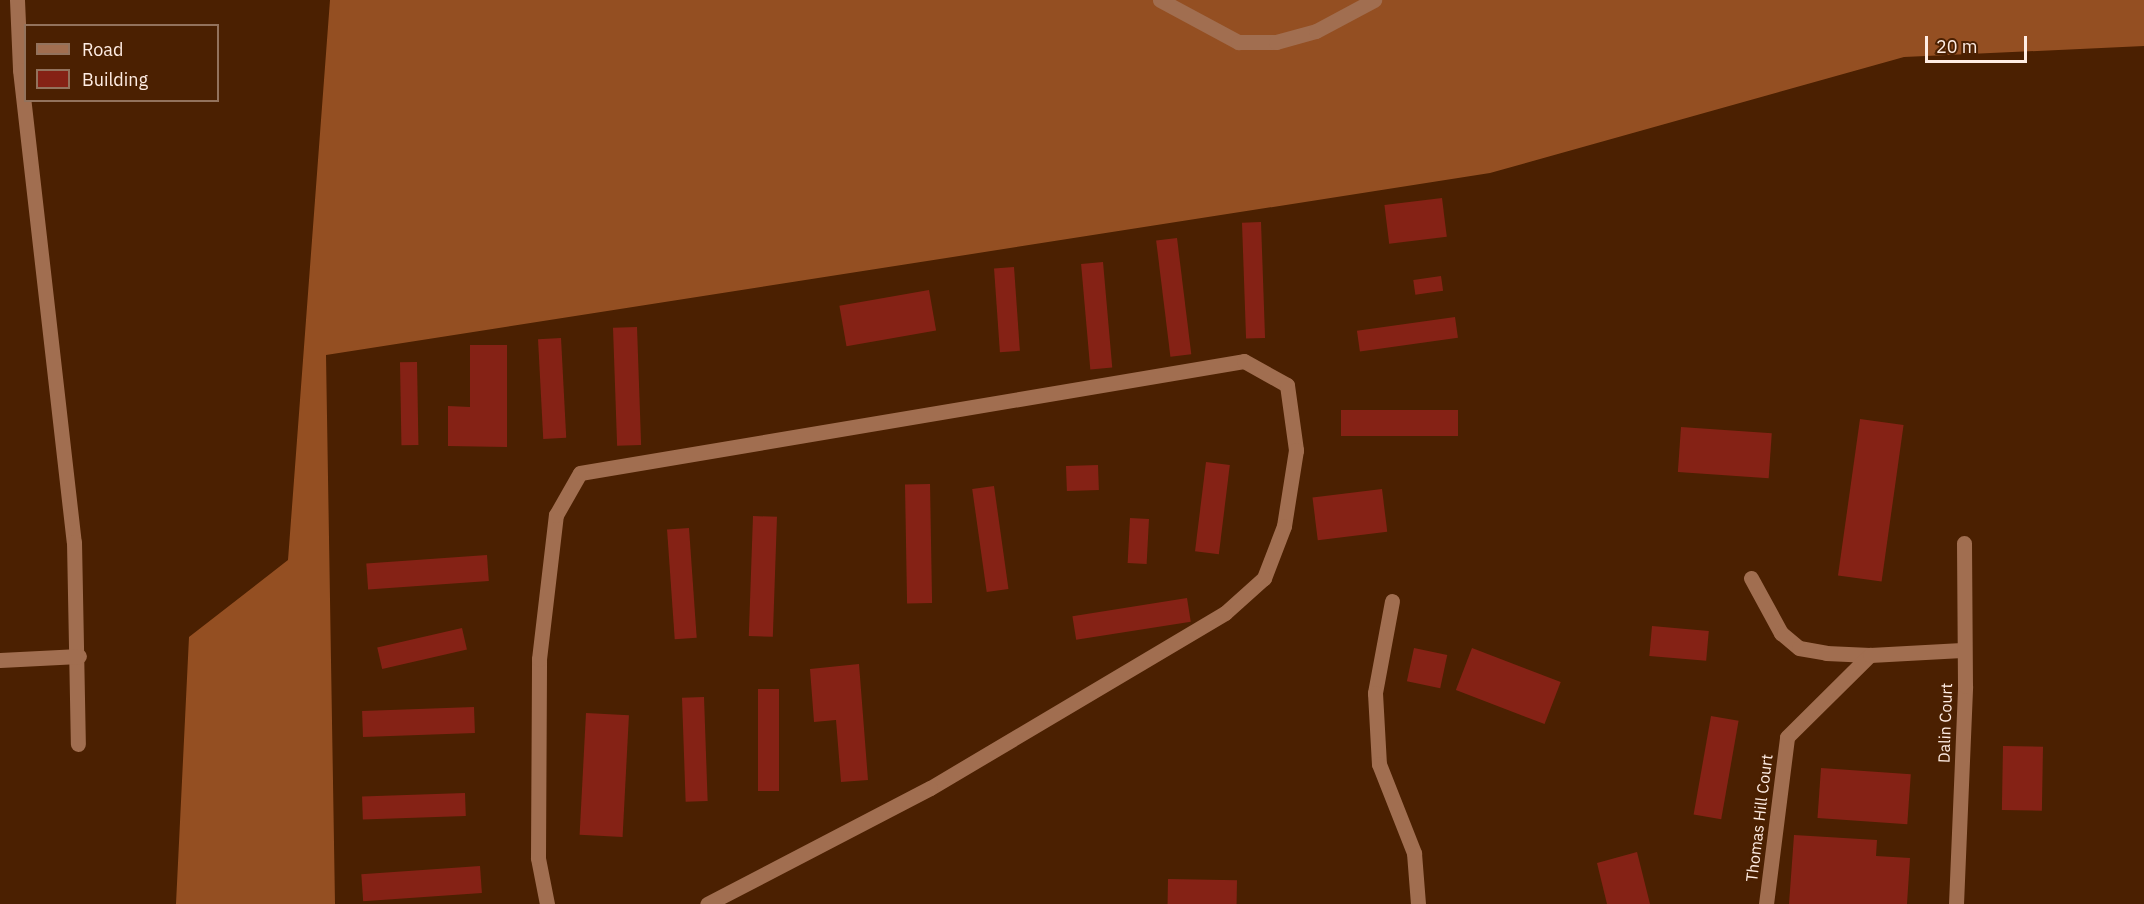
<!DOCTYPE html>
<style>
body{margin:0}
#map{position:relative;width:2144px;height:904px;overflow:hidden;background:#4b2001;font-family:"IBM Plex Sans",sans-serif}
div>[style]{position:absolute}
.forest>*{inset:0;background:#944f22}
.building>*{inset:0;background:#852215;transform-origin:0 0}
.service>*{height:15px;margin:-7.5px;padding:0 7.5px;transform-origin:7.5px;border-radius:7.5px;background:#a16e50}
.minor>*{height:15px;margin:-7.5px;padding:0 7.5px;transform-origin:7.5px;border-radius:7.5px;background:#a16e50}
span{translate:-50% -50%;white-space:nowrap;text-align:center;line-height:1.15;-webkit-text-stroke:4.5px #4b2001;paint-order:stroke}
.street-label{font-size:16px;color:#ffede4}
.legend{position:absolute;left:24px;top:24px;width:195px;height:78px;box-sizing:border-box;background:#4b2001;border:2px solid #93725c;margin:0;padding:8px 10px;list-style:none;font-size:18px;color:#ffede4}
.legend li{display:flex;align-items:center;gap:12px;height:30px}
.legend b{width:30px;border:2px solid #93725c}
.scale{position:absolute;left:1925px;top:36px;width:102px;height:27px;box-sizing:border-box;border:3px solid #ffede4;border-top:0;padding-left:8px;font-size:18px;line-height:21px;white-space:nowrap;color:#ffede4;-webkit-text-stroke:4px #4b2001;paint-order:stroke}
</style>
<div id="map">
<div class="forest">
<div style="clip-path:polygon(330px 0,2144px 0,2144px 46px,1904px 57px,1490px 173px,326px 355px,335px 904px,176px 904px,189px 637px,288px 560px)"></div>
</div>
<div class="building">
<div style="left:1442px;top:198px;width:39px;height:58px;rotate:83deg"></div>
<div style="left:1261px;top:222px;width:116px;height:19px;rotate:88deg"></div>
<div style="left:1177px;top:238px;width:117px;height:21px;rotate:83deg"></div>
<div style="left:1103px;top:262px;width:106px;height:22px;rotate:85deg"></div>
<div style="left:1014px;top:267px;width:84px;height:20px;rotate:86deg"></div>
<div style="left:1441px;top:276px;width:15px;height:28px;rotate:82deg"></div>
<div style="left:929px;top:290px;width:41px;height:91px;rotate:80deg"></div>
<div style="left:1455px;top:317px;width:21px;height:99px;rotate:82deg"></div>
<div style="left:637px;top:327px;width:118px;height:24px;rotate:88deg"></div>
<div style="left:561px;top:338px;width:100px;height:23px;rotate:87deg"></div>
<div style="clip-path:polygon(470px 345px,507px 345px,507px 447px,448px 446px,448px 406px,470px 407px)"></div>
<div style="left:417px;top:362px;width:83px;height:17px;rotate:89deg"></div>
<div style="left:1458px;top:410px;width:26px;height:117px;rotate:90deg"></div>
<div style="left:1860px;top:419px;width:44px;height:158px;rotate:8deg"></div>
<div style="left:1681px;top:427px;width:91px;height:45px;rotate:4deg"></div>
<div style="left:1206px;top:462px;width:24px;height:90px;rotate:7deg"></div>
<div style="left:1098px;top:465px;width:25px;height:32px;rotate:88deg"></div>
<div style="left:930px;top:484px;width:119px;height:25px;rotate:89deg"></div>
<div style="left:994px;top:486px;width:104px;height:22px;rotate:82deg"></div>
<div style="left:1382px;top:489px;width:43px;height:70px;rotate:83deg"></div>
<div style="left:753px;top:516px;width:24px;height:120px;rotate:2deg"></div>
<div style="left:1130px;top:518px;width:19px;height:45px;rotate:3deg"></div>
<div style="left:689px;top:528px;width:110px;height:22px;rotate:86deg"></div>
<div style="left:487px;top:555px;width:26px;height:121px;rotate:86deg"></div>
<div style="left:1187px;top:598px;width:24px;height:116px;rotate:81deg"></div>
<div style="left:1652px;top:626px;width:57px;height:30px;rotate:5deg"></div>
<div style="left:462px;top:628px;width:22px;height:87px;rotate:77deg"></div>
<div style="left:1414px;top:648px;width:34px;height:34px;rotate:12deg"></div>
<div style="left:1472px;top:648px;width:95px;height:45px;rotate:21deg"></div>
<div style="clip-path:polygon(859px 664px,868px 780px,841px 782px,836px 720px,814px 722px,810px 669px)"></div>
<div style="left:758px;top:689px;width:21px;height:102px"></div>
<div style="left:704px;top:697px;width:104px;height:22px;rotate:88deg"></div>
<div style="left:474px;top:707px;width:26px;height:112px;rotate:88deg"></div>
<div style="left:586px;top:713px;width:43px;height:122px;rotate:3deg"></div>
<div style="left:1711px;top:716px;width:28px;height:100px;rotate:10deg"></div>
<div style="left:2003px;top:746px;width:40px;height:64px;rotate:1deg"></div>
<div style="left:1821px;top:768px;width:90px;height:50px;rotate:4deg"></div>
<div style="left:465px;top:793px;width:23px;height:103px;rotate:88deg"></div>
<div style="clip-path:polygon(1794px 835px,1877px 840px,1876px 856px,1910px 858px,1907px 904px,1789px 904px)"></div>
<div style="clip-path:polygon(1637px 852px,1650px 904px,1607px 904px,1597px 863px)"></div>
<div style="left:480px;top:866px;width:27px;height:119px;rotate:86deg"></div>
<div style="left:1168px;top:879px;width:69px;height:25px;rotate:1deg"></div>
</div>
<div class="service">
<div style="left:17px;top:0;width:70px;rotate:87.5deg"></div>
<div style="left:20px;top:70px;width:475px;rotate:83.5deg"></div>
<div style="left:74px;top:542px;width:202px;rotate:88.9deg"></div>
<div style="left:1751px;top:578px;width:63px;rotate:61.4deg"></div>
<div style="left:1781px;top:633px;width:23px;rotate:40deg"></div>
<div style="left:1799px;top:648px;width:27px;rotate:10deg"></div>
<div style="left:1826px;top:653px;width:44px;rotate:2.6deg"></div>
<div style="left:1392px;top:601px;width:94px;rotate:100.5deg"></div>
<div style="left:1375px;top:693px;width:71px;rotate:86.8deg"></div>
<div style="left:1379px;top:764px;width:96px;rotate:68.5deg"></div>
<div style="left:1414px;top:853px;width:51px;rotate:85.5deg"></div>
<div style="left:0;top:660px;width:79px;rotate:-2.9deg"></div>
<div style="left:1787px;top:737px;width:117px;rotate:-44.7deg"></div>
<div style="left:1870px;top:655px;width:92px;rotate:-3.1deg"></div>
<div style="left:547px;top:904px;width:47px;rotate:-101.1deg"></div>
<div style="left:538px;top:858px;width:199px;rotate:-89.7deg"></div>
<div style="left:539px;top:659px;width:145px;rotate:-83.3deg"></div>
<div style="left:556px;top:515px;width:48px;rotate:-60.3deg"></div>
<div style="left:580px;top:473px;width:673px;rotate:-9.57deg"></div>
<div style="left:1244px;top:361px;width:49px;rotate:29.2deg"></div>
<div style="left:1287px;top:385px;width:66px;rotate:82.1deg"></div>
<div style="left:1296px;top:450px;width:77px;rotate:99deg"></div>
<div style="left:1284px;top:526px;width:56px;rotate:111deg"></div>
<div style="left:1264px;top:578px;width:52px;rotate:138.1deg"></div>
<div style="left:1225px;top:613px;width:343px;rotate:149.3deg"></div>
<div style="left:930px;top:788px;width:251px;rotate:152.5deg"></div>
</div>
<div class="minor">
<div style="left:1160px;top:0;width:89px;rotate:28.3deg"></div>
<div style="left:1238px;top:42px;width:38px"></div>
<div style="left:1276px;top:42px;width:41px;rotate:-15.4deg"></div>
<div style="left:1316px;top:31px;width:66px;rotate:-28.1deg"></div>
<div style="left:1766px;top:904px;width:168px;rotate:-82.8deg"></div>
<div style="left:1956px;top:904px;width:218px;rotate:-87.6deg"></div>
<div style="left:1965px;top:686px;width:143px;rotate:-90.4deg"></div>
</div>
<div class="street-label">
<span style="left:1945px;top:723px;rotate:-88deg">Dalin Court</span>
<span style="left:1759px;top:818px;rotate:-83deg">Thomas Hill Court</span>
</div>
<ul class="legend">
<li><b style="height:8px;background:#a16e50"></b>Road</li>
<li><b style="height:16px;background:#852215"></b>Building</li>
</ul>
<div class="scale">20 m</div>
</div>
